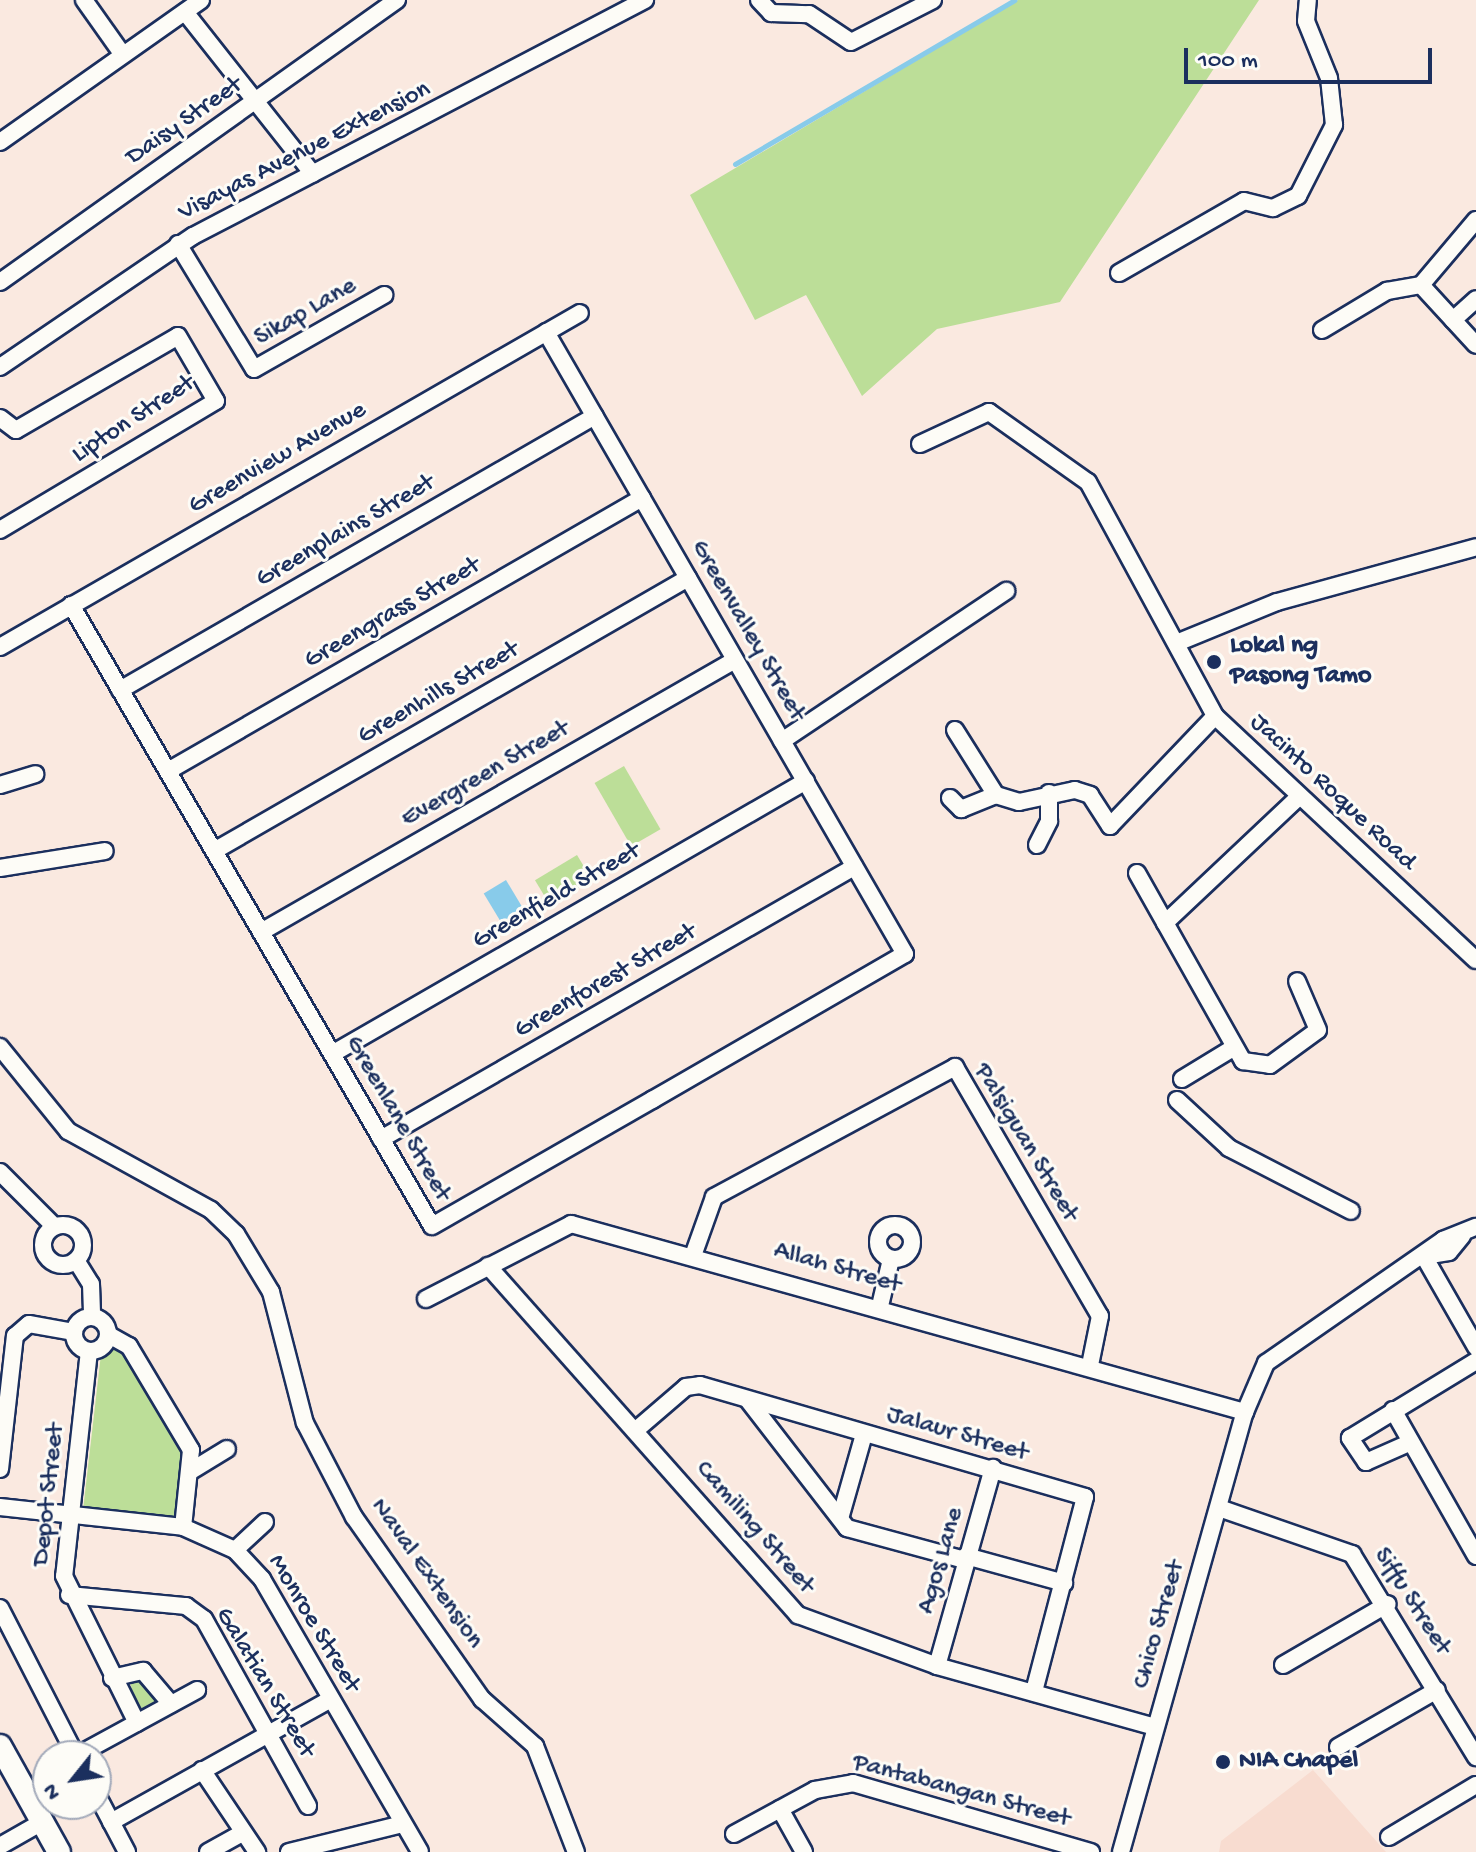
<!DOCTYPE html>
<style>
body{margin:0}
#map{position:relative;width:1476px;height:1852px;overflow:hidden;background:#fae9e0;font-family:"Gochi Hand",sans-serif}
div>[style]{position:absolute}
.built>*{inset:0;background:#f8dcd0}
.green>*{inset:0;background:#bcde98;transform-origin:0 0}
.water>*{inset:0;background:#88cbea;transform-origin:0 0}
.stream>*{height:5px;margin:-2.5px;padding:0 2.5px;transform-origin:2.5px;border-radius:2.5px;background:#88cbea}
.roads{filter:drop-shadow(2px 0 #1b2f5e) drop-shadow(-2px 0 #1b2f5e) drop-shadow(0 2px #1b2f5e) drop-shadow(0 -2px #1b2f5e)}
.street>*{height:16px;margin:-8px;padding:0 8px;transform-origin:8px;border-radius:8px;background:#fdfcf7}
.street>.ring{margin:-8px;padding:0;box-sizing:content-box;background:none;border:16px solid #fdfcf7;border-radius:50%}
.secondary>*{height:22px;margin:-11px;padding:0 11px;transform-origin:11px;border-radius:11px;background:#fdfcf7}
.dots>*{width:22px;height:22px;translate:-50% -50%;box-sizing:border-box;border:4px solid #fdfcf7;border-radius:50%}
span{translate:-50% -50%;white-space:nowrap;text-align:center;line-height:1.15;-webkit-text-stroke:6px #fdfcf7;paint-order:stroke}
.street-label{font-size:26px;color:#1b2f5e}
.poi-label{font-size:26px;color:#1b2f5e;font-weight:700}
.left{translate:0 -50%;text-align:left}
.north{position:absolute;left:32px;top:1740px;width:80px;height:80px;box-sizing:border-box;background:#fdfcf7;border:2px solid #a3aaba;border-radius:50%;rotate:240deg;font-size:22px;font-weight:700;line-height:32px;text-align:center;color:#1b2f5e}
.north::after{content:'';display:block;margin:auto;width:28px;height:36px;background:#1b2f5e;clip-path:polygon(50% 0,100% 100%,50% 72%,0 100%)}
.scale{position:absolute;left:1184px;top:48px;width:248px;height:36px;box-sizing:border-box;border:4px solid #1b2f5e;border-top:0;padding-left:10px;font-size:24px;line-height:28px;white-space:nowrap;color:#1b2f5e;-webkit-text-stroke:6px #fdfcf7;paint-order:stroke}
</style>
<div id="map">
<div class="built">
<div style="clip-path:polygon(1313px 1770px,1386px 1852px,1219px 1852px,1221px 1841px)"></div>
</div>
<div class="green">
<div style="clip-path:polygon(1018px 0,1259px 0,1060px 302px,937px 329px,862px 396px,806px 295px,755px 320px,690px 195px)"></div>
<div style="left:624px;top:766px;width:73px;height:34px;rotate:60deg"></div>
<div style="left:577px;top:855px;width:29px;height:49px;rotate:59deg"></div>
<div style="clip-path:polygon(125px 1346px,185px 1448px,176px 1520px,83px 1510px,101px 1354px)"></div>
<div style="clip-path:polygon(129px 1678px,146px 1680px,160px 1701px,138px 1714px)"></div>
</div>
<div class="water">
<div style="left:506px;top:880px;width:41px;height:26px;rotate:59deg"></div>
</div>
<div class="stream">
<div style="left:735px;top:164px;width:324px;rotate:-30.4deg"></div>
</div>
<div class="roads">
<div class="street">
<div style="left:84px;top:0;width:67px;rotate:54.7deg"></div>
<div style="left:759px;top:0;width:18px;rotate:47deg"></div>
<div style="left:771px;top:13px;width:38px;rotate:2deg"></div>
<div style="left:809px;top:14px;width:50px;rotate:33.7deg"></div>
<div style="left:851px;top:42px;width:92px;rotate:-27.1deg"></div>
<div style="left:185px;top:12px;width:206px;rotate:51.7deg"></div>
<div style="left:0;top:142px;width:246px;rotate:-35.2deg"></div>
<div style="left:1476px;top:220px;width:85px;rotate:130.2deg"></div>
<div style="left:1421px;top:285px;width:81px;rotate:47.5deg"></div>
<div style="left:178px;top:244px;width:146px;rotate:58.7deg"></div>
<div style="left:254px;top:369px;width:150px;rotate:-29.6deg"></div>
<div style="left:1119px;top:273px;width:144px;rotate:-29.9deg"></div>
<div style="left:1244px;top:201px;width:30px;rotate:14deg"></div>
<div style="left:1273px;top:208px;width:28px;rotate:-26deg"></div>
<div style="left:1298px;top:196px;width:80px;rotate:-63.1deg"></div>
<div style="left:1334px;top:125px;width:47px;rotate:-96.1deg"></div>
<div style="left:1329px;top:78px;width:61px;rotate:-112deg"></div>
<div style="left:1306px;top:21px;width:21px;rotate:-85deg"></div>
<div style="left:0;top:282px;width:487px;rotate:-35.4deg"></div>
<div style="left:1453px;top:320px;width:31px;rotate:-42deg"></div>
<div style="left:1322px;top:330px;width:76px;rotate:-31deg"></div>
<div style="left:1387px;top:291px;width:35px;rotate:-10deg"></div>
<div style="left:0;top:367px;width:233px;rotate:-34.2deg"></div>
<div style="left:193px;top:236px;width:510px;rotate:-27.57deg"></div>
<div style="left:0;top:418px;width:20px;rotate:37deg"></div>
<div style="left:16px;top:430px;width:187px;rotate:-30.1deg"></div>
<div style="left:178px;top:336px;width:75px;rotate:59.7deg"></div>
<div style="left:216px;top:401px;width:252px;rotate:149.2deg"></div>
<div style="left:920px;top:444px;width:76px;rotate:-24.9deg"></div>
<div style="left:989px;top:412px;width:121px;rotate:35.3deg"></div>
<div style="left:1088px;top:482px;width:266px;rotate:61.5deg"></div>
<div style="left:1215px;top:716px;width:357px;rotate:43.1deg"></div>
<div style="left:71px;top:605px;width:718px;rotate:59.83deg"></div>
<div style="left:432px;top:1226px;width:254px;rotate:-29.8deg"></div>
<div style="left:652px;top:1100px;width:292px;rotate:-30deg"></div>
<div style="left:905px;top:954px;width:718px;rotate:-119.99deg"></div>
<div style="left:1179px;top:642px;width:106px;rotate:-22.2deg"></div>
<div style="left:1277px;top:602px;width:206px;rotate:-15.4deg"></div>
<div style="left:0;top:647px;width:669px;rotate:-29.94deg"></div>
<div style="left:120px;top:690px;width:548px;rotate:-29.98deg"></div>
<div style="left:955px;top:730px;width:77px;rotate:57.8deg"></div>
<div style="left:996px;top:795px;width:24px;rotate:17deg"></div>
<div style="left:1019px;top:802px;width:57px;rotate:-12.1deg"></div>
<div style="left:1075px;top:790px;width:16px;rotate:18deg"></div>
<div style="left:1090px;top:795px;width:37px;rotate:57deg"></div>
<div style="left:1110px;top:826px;width:152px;rotate:-46.3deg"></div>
<div style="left:782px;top:741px;width:270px;rotate:-33.8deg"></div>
<div style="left:168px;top:771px;width:547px;rotate:-29.94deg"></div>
<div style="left:0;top:785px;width:37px;rotate:-17deg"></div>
<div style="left:950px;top:798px;width:16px;rotate:45deg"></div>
<div style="left:961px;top:809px;width:38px;rotate:-22deg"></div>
<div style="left:1037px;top:845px;width:27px;rotate:-63deg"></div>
<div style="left:1049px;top:821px;width:28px;rotate:-90deg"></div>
<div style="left:214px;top:851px;width:547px;rotate:-29.94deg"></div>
<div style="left:0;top:868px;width:106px;rotate:-9.2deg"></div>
<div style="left:1137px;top:873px;width:216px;rotate:60.6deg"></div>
<div style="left:1243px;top:1061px;width:27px;rotate:8deg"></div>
<div style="left:1270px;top:1065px;width:59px;rotate:-36.1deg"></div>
<div style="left:1318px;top:1030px;width:53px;rotate:-113.2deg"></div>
<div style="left:1165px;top:923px;width:185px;rotate:-43.3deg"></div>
<div style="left:261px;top:932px;width:546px;rotate:-29.85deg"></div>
<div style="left:0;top:1047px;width:108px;rotate:51deg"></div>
<div style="left:68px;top:1131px;width:163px;rotate:28.9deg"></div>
<div style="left:211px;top:1210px;width:35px;rotate:44deg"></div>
<div style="left:236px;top:1234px;width:68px;rotate:58.9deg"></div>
<div style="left:271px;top:1292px;width:135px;rotate:75.5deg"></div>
<div style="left:305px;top:1423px;width:106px;rotate:62.5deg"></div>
<div style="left:354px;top:1517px;width:223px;rotate:54.9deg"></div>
<div style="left:482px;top:1699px;width:71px;rotate:41.6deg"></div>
<div style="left:535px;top:1746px;width:114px;rotate:68.9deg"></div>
<div style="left:332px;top:1054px;width:547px;rotate:-29.94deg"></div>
<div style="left:1182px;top:1079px;width:60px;rotate:-31.3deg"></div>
<div style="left:1177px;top:1100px;width:71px;rotate:42.7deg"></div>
<div style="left:1229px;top:1148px;width:137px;rotate:27.3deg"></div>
<div style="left:381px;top:1139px;width:546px;rotate:-29.9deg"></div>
<div style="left:0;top:1172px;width:72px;rotate:45deg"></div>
<div class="ring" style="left:43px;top:1225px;width:24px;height:24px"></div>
<div class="ring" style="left:878px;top:1225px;width:18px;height:18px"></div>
<div style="left:694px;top:1253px;width:59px;rotate:-70.3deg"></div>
<div style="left:714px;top:1197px;width:274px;rotate:-28.3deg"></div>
<div style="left:955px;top:1067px;width:288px;rotate:59.8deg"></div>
<div style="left:1100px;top:1316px;width:50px;rotate:101.5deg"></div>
<div style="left:1430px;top:1255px;width:19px;rotate:-9deg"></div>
<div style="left:1449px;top:1252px;width:21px;rotate:-51deg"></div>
<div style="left:1425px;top:1258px;width:103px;rotate:60.2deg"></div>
<div style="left:79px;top:1265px;width:22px;rotate:58deg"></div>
<div style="left:91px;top:1284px;width:32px;rotate:88deg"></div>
<div style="left:488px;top:1266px;width:467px;rotate:48.4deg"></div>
<div style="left:798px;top:1615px;width:148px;rotate:20.1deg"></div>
<div style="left:937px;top:1666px;width:226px;rotate:15.6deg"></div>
<div style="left:426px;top:1299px;width:163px;rotate:-27.3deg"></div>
<div style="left:571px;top:1224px;width:700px;rotate:15.59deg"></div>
<div style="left:880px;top:1306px;width:48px;rotate:-76.8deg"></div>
<div class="ring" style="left:74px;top:1317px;width:18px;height:18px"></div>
<div style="left:109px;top:1335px;width:23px;rotate:29deg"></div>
<div style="left:129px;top:1346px;width:121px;rotate:59.2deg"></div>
<div style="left:191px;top:1450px;width:77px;rotate:95.9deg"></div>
<div style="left:89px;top:1351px;width:226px;rotate:96.3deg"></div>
<div style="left:64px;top:1576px;width:164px;rotate:63.6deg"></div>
<div style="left:748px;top:1400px;width:162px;rotate:52.3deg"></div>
<div style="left:847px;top:1528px;width:122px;rotate:15.2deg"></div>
<div style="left:1393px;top:1410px;width:168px;rotate:60.4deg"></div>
<div style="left:636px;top:1430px;width:66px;rotate:-40.7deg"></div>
<div style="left:686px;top:1387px;width:14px;rotate:-8deg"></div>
<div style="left:700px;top:1385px;width:401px;rotate:16.2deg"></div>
<div style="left:1085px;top:1497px;width:202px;rotate:104.7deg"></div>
<div style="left:1409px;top:1443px;width:47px;rotate:156.2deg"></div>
<div style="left:1366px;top:1462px;width:29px;rotate:-124deg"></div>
<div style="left:1350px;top:1438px;width:148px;rotate:-31.4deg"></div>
<div style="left:0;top:1469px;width:134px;rotate:-83.6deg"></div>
<div style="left:15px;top:1336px;width:18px;rotate:-41deg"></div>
<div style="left:29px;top:1324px;width:46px;rotate:10.1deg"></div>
<div style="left:191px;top:1471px;width:42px;rotate:-31.4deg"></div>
<div style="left:0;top:1507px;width:184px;rotate:6.2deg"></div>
<div style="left:183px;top:1527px;width:57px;rotate:23.9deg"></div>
<div style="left:235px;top:1550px;width:40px;rotate:47deg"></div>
<div style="left:262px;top:1579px;width:315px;rotate:59.9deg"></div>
<div style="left:1219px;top:1508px;width:141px;rotate:19.1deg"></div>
<div style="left:1352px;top:1554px;width:238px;rotate:58.6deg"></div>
<div style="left:841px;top:1515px;width:84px;rotate:-74.1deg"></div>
<div style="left:235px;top:1550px;width:41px;rotate:-43deg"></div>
<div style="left:966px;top:1556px;width:102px;rotate:15.4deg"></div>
<div style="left:69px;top:1595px;width:118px;rotate:5.4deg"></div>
<div style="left:186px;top:1606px;width:22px;rotate:36deg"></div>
<div style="left:204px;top:1619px;width:214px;rotate:60.9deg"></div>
<div style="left:0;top:1608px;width:166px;rotate:62.8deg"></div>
<div style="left:1283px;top:1665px;width:121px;rotate:-30.2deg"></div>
<div style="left:937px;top:1666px;width:206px;rotate:-74.2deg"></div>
<div style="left:112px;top:1678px;width:32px;rotate:-13deg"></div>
<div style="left:143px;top:1671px;width:43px;rotate:49.7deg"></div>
<div style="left:1338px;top:1747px;width:114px;rotate:-29.9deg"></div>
<div style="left:76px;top:1756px;width:138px;rotate:-28.6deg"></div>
<div style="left:202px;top:1770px;width:99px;rotate:56.1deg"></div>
<div style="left:96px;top:1793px;width:67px;rotate:62.3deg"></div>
<div style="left:780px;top:1809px;width:49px;rotate:60.8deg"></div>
<div style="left:111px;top:1822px;width:252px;rotate:-29.2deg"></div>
<div style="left:734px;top:1834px;width:92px;rotate:-28.5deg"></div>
<div style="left:815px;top:1790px;width:39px;rotate:-10deg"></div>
<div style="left:853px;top:1783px;width:248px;rotate:16.2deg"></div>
<div style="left:1389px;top:1837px;width:101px;rotate:-30.9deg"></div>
<div style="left:0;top:1846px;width:48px;rotate:-29.7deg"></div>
<div style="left:208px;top:1852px;width:35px;rotate:-29deg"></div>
<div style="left:289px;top:1852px;width:117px;rotate:-13.8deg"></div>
<div style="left:1121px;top:1852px;width:457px;rotate:-74.3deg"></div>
<div style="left:1245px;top:1412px;width:53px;rotate:-66.8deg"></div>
<div style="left:1266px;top:1363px;width:216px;rotate:-34.8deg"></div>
<div style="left:1443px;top:1240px;width:35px;rotate:-22deg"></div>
</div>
<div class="secondary">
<div style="left:0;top:1746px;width:121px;rotate:60.9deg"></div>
</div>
</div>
<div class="dots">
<div style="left:1214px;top:662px;background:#1b2f5e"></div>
<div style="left:1223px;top:1762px;background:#1b2f5e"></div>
</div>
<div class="street-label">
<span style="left:185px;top:122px;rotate:-35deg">Daisy Street</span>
<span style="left:305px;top:152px;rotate:-27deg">Visayas Avenue Extension</span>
<span style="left:306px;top:313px;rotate:-30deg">Sikap Lane</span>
<span style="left:134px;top:420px;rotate:-33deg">Lipton Street</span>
<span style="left:278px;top:459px;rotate:-30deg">Greenview Avenue</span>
<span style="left:346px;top:532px;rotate:-30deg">Greenplains Street</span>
<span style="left:393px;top:614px;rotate:-30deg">Greengrass Street</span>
<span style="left:747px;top:631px;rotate:60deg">Greenvalley Street</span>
<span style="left:439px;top:694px;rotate:-30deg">Greenhills Street</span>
<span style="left:486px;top:775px;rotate:-30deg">Evergreen Street</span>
<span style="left:1332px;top:793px;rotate:43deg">Jacinto Roque Road</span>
<span style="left:557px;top:897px;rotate:-30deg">Greenfield Street</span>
<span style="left:606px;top:982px;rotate:-30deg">Greenforest Street</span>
<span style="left:397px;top:1119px;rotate:60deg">Greenlane Street</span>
<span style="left:1025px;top:1143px;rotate:59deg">Palsiguan Street</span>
<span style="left:837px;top:1269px;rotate:16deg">Allah Street</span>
<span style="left:957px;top:1435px;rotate:16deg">Jalaur Street</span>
<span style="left:50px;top:1495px;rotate:-84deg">Depot Street</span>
<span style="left:754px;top:1528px;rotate:49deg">Camiling Street</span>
<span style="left:942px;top:1561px;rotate:-74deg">Agos Lane</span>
<span style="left:426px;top:1574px;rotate:55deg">Naval Extension</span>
<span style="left:1411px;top:1602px;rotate:57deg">Siffu Street</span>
<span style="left:313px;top:1624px;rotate:59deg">Monroe Street</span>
<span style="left:1160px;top:1625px;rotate:-74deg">Chico Street</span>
<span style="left:264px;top:1683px;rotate:59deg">Galatian Street</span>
<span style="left:961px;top:1792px;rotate:15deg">Pantabangan Street</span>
</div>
<div class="poi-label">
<span class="left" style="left:1230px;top:662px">Lokal ng<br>Pasong Tamo</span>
<span class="left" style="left:1239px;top:1762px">NIA Chapel</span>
</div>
<div class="north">N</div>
<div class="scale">100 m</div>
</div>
